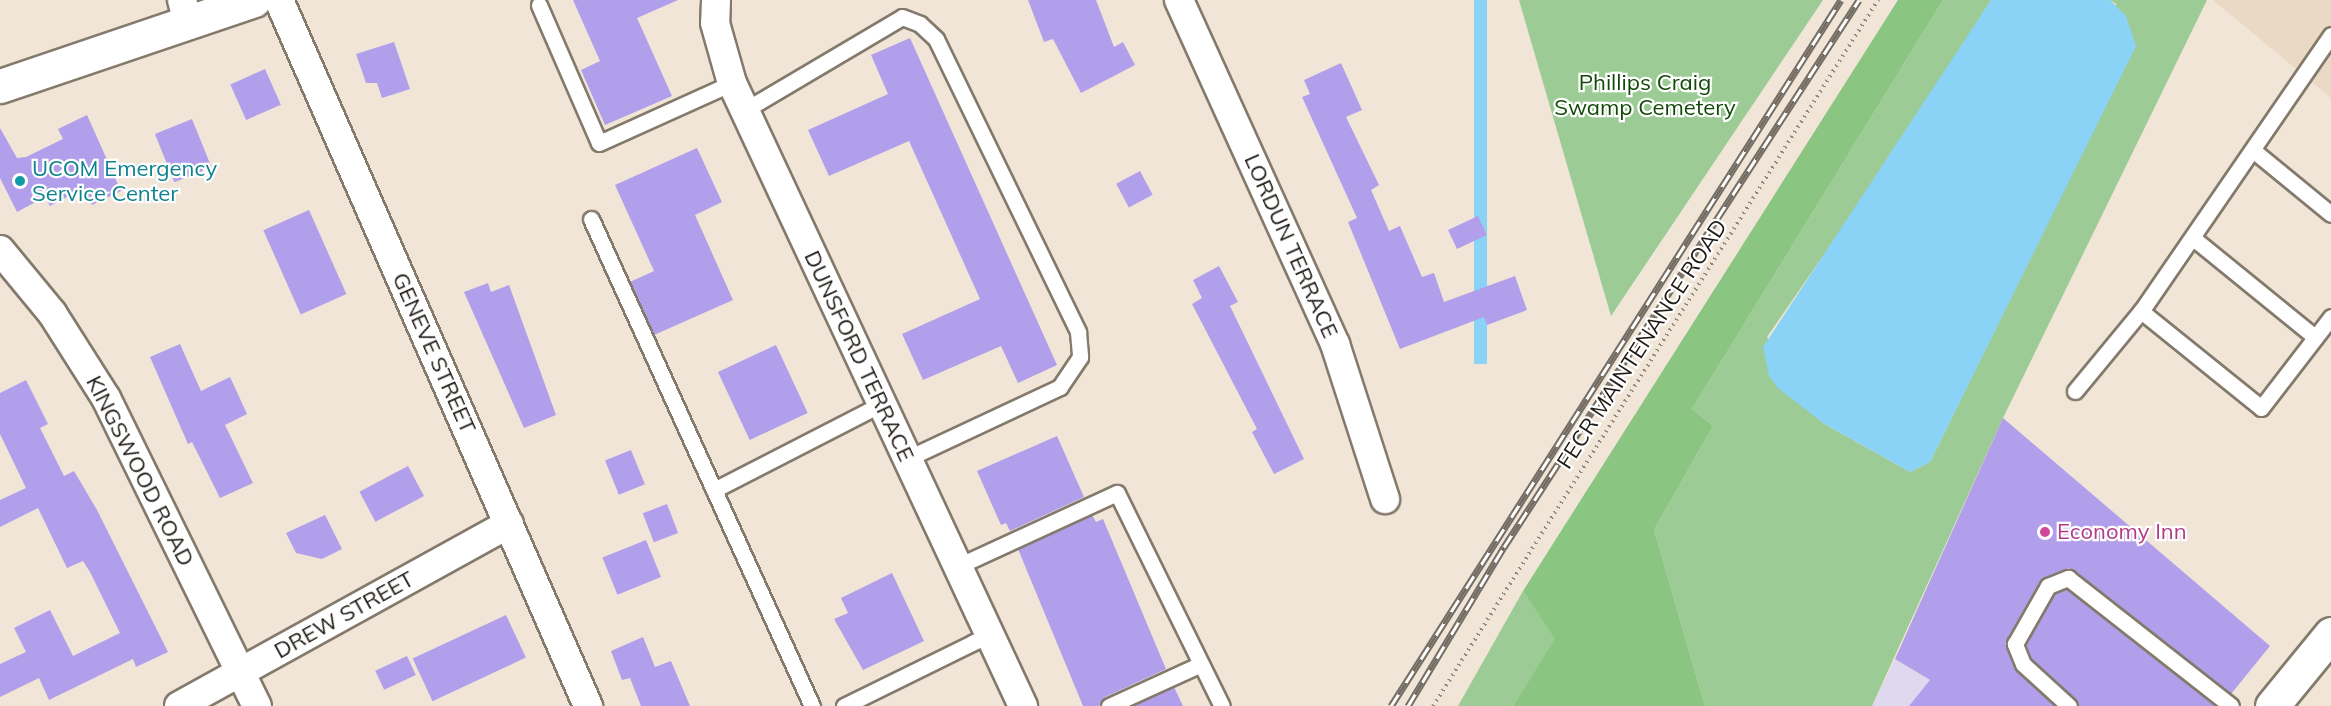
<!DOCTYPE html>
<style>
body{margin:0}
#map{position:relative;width:2331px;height:706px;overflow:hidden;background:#f0e5d6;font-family:Mulish,sans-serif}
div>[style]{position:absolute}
.built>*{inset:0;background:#ead9c4}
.industrial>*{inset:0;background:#dfd9ef}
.green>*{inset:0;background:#9dcb96}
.forest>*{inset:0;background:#8bc582}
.water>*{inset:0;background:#8bd2f7;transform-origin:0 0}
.building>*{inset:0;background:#b29feb;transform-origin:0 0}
.path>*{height:4px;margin-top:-2px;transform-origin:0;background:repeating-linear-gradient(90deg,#8f877d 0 1.5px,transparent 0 6px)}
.roads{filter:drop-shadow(2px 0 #847a6c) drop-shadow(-2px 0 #847a6c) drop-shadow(0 2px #847a6c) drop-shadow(0 -2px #847a6c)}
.lane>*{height:15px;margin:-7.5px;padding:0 7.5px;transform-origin:7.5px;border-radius:7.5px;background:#fff}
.street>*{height:28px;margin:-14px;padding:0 14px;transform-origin:14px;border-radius:14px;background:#fff}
.secondary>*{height:33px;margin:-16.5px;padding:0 16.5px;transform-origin:16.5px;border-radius:16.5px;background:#fff}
.primary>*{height:33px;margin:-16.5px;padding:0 16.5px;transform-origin:16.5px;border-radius:16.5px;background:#fff}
.rail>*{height:7px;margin-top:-3.5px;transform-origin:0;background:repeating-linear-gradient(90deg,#fff 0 14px,#746d64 0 28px);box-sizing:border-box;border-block:2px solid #746d64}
.dots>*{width:16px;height:16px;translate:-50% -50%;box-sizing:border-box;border:3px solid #fff;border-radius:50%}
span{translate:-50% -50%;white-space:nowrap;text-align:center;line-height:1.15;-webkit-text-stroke:4.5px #fff;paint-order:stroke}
.park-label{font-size:22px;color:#104a06}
.culture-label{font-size:22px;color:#0d838f}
.left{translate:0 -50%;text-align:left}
.street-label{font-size:22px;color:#1e1a15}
.hotel-label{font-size:22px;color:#b23c85}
</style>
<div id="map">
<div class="built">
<div style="clip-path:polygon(2213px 0,2331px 0,2331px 98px)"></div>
</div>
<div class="industrial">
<div style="clip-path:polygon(1895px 659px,1970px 705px,1972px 706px,1872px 706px)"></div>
</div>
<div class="green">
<div style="clip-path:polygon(1519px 0,1823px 0,1611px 316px)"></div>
<div style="clip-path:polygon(1943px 0,1991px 0,1899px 146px,1767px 337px,1823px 423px,1910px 472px,1930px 462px,2096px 125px,2116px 4px,2110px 0,2207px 0,2003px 418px,1872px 706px,1705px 706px,1654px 530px,1713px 426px,1692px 409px)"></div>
<div style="clip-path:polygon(1523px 591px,1556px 639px,1513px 706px,1458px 706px)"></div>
</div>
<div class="forest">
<div style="clip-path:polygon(1898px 0,1943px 0,1692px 409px,1713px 426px,1654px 530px,1705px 706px,1513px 706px,1555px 639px,1523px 591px)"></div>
</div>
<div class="water">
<div style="left:1474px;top:0;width:13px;height:364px"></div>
<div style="clip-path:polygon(1991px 0,2110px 0,2126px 16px,2136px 46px,1930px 462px,1910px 472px,1823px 423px,1778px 388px,1769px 376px,1763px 347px)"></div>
</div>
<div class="building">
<div style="clip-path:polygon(573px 0,678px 0,637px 18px,672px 96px,605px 125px,581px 70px,600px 61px)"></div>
<div style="clip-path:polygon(1028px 0,1096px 0,1114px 47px,1123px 42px,1135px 65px,1081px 93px,1053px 39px,1044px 42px)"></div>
<div style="clip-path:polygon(910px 38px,1057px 365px,1018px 383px,1001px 346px,923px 380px,902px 334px,980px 299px,909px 141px,829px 176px,808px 130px,888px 94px,871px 55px)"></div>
<div style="clip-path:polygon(394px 42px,410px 89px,382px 98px,377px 83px,366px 83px,356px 54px)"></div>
<div style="clip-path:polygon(1341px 63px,1362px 110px,1346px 117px,1379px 185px,1371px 190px,1389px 231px,1400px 226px,1422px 277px,1434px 273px,1444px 302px,1515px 276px,1527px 310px,1487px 325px,1484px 317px,1400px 349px,1348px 222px,1357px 218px,1302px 97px,1310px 94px,1304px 80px)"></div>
<div style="left:265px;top:69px;width:39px;height:38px;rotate:66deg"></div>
<div style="clip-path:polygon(87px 115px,121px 191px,92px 205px,84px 188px,50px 206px,45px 197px,17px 212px,0 178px,0 128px,17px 158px,26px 157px,63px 139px,58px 129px)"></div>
<div style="left:192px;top:119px;width:52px;height:40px;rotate:68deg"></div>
<div style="clip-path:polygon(697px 148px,722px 202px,695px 215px,733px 300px,654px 335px,630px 282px,654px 271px,615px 185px)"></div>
<div style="left:1140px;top:171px;width:27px;height:27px;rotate:62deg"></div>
<div style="left:309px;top:210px;width:92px;height:50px;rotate:66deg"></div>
<div style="left:1478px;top:216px;width:21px;height:33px;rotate:65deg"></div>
<div style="clip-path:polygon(1219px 266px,1238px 302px,1230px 306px,1304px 459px,1274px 474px,1252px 432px,1257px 429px,1192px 304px,1202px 298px,1193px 280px)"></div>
<div style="clip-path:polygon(488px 283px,491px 292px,509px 285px,556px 415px,524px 428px,464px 292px)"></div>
<div style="clip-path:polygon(180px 344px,201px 391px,230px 377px,247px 414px,225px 425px,253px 483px,220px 498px,192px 442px,188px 444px,150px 357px)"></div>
<div style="left:776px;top:345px;width:75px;height:64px;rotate:65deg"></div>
<div style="clip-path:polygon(26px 380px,48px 424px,40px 428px,64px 476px,74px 471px,97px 510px,168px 652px,136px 667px,133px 659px,49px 700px,39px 678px,0 697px,0 664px,26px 652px,14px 628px,50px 610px,73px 656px,120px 633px,90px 572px,83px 561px,67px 568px,38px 508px,0 527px,0 500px,26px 488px,0 434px,0 393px)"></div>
<div style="clip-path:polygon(2003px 418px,2270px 646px,2231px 694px,2069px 568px,2040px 581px,2005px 643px,2016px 671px,2055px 706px,1909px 706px,1930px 680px,1895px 659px)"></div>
<div style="clip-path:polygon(1057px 436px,1084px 497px,1010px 531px,1006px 523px,1001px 525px,977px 471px)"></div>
<div style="left:631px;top:450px;width:37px;height:28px;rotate:68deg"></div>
<div style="left:408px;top:466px;width:34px;height:55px;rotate:62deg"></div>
<div style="left:667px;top:504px;width:31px;height:26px;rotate:69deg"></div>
<div style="clip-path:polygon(325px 515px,342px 549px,322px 559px,296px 553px,286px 533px)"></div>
<div style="clip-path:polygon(1092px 515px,1096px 522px,1103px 519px,1166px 669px,1105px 697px,1099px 706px,1083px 706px,1018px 549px)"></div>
<div style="left:646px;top:540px;width:40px;height:47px;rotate:68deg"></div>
<div style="clip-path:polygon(892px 573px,924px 641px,863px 670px,834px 619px,848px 613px,841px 598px)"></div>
<div style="clip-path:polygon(2066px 589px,2215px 706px,2079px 706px,2031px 658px,2026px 645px,2055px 594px)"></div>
<div style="left:506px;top:615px;width:47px;height:103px;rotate:65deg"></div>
<div style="clip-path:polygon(643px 637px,655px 667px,671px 661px,690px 706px,641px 706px,630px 678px,622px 680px,611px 651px)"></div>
<div style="left:407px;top:656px;width:21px;height:35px;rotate:65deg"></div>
<div style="clip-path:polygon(1174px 687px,1183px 706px,1132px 706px)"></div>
</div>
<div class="path">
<div style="left:1433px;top:706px;width:835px;rotate:-57.78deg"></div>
</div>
<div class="roads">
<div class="lane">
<div style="left:539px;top:5px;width:150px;rotate:66.5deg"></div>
<div style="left:599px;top:143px;width:146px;rotate:-24.3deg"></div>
<div style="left:2331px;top:35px;width:335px;rotate:124.5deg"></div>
<div style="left:2141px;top:311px;width:154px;rotate:38.9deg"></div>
<div style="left:2261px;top:408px;width:115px;rotate:-52.4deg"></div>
<div style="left:745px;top:110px;width:182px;rotate:-30.6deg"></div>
<div style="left:902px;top:17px;width:19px;rotate:21deg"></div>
<div style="left:920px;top:24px;width:22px;rotate:43deg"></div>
<div style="left:936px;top:39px;width:326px;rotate:64.1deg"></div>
<div style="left:1078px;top:332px;width:25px;rotate:85deg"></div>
<div style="left:1080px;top:357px;width:36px;rotate:124deg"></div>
<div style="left:1060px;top:387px;width:170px;rotate:154.9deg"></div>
<div style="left:2254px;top:151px;width:99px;rotate:39.3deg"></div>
<div style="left:591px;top:219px;width:535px;rotate:65.59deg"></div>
<div style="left:2193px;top:238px;width:157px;rotate:39.1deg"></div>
<div style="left:2075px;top:391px;width:104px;rotate:-50.5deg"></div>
<div style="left:714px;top:490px;width:188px;rotate:-27.2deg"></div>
<div style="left:956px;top:567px;width:177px;rotate:-24.7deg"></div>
<div style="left:1117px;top:493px;width:237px;rotate:63.8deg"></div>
<div style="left:844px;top:706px;width:161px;rotate:-26.2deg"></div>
<div style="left:1109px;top:706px;width:101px;rotate:-24.5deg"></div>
<div style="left:2069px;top:706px;width:62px;rotate:-137.6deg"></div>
<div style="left:2023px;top:664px;width:22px;rotate:-112deg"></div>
<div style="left:2015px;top:644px;width:67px;rotate:-60.4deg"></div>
<div style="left:2048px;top:586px;width:22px;rotate:-22deg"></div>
<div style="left:2068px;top:578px;width:207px;rotate:38.1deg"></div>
</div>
<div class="street">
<div style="left:182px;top:0;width:24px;rotate:75deg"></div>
<div style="left:279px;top:0;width:771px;rotate:66.36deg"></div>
<div style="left:716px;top:0;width:23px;rotate:92deg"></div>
<div style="left:715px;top:23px;width:62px;rotate:74.2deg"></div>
<div style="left:732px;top:83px;width:688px;rotate:64.96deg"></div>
<div style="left:1179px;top:0;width:378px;rotate:65.6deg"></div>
<div style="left:1335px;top:344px;width:163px;rotate:72.1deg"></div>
<div style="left:0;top:250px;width:82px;rotate:50.5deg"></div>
<div style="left:52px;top:313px;width:101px;rotate:57.6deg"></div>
<div style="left:106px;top:398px;width:343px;rotate:63.9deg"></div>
<div style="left:179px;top:706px;width:377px;rotate:-28.9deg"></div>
</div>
<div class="secondary">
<div style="left:0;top:86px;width:268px;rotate:-18.7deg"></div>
</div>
<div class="primary">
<div style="left:2272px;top:706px;width:93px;rotate:-50.7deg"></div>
</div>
</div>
<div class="rail">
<div style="left:1391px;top:706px;width:837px;rotate:-57.49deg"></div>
<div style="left:1408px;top:706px;width:186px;rotate:-58.9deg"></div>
<div style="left:1504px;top:547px;width:652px;rotate:-57.02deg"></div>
</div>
<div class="dots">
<div style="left:20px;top:181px;background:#0f9aa8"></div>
<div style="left:2045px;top:532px;background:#d1479c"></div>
</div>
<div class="park-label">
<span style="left:1645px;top:95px">Phillips Craig<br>Swamp Cemetery</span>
</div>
<div class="culture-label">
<span class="left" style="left:32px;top:181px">UCOM Emergency<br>Service Center</span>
</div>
<div class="street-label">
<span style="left:1291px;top:246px;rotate:66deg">LORDUN TERRACE</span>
<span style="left:1642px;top:344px;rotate:-57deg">FECR MAINTENANCE ROAD</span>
<span style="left:434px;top:353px;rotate:66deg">GENEVE STREET</span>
<span style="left:859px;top:356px;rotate:65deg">DUNSFORD TERRACE</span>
<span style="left:140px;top:471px;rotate:63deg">KINGSWOOD ROAD</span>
<span style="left:344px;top:615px;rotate:-29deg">DREW STREET</span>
</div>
<div class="hotel-label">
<span class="left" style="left:2057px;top:532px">Economy Inn</span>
</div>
</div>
